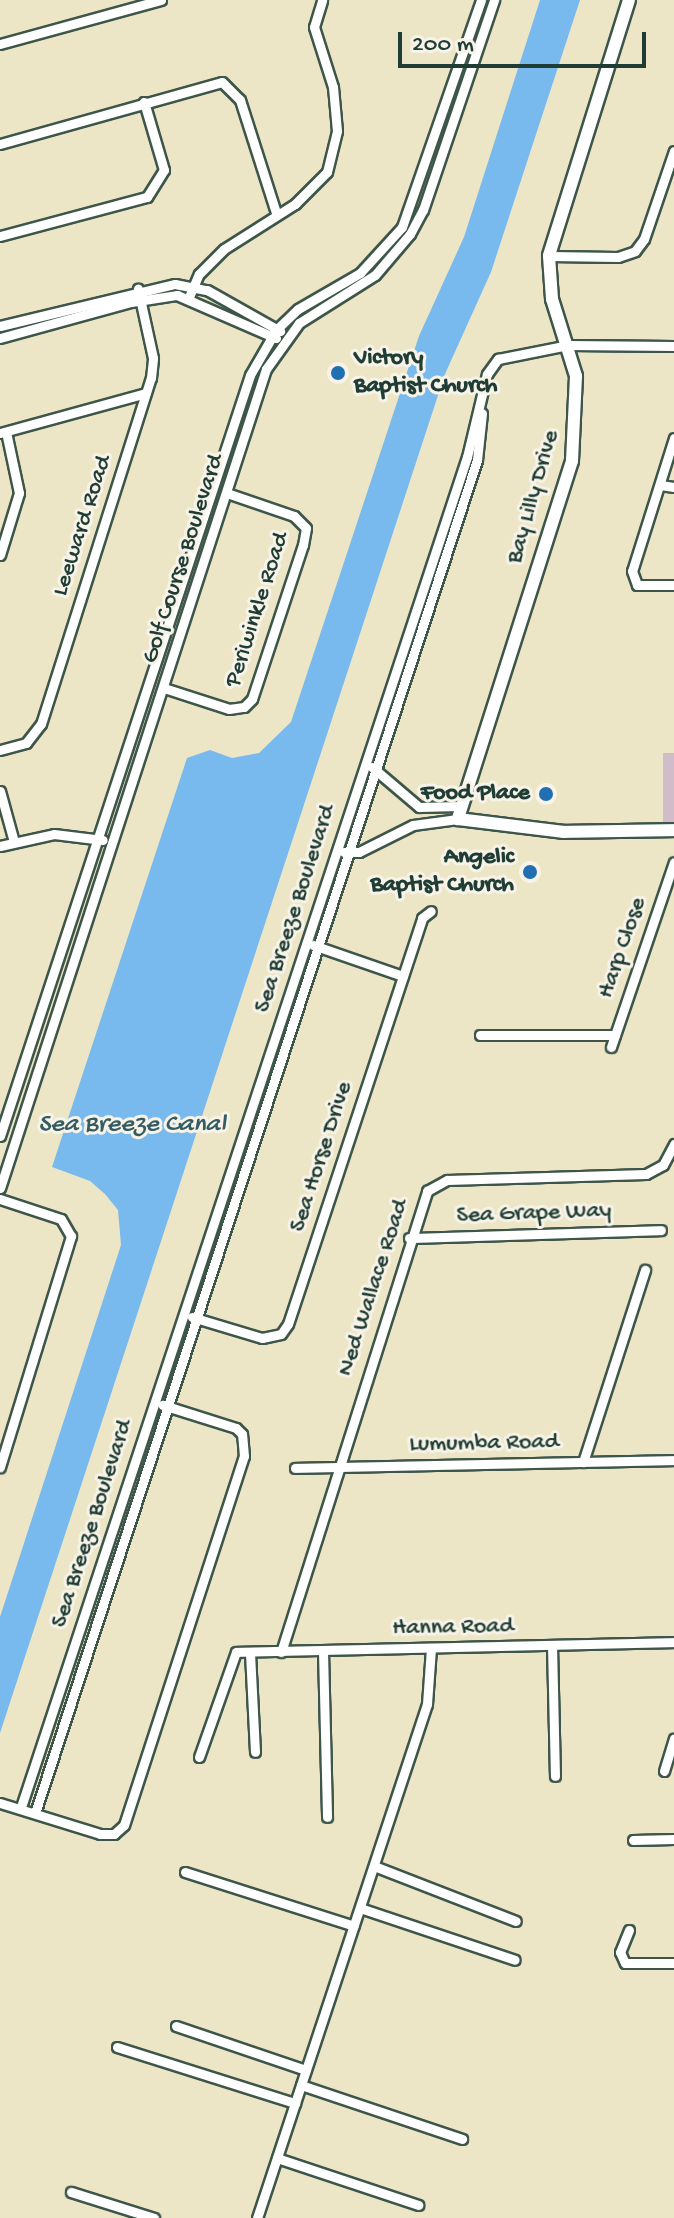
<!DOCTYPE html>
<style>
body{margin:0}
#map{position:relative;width:674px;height:2218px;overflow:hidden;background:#ece5c6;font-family:"Gochi Hand",sans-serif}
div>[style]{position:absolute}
.industrial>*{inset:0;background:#d1bdca;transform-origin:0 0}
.water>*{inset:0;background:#78baed}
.roads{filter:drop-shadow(2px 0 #3e564a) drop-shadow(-2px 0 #3e564a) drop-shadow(0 2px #3e564a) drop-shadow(0 -2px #3e564a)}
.minor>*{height:9px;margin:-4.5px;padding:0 4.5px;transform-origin:4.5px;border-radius:4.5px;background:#fff}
.secondary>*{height:12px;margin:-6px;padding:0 6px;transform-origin:6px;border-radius:6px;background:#fff}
.dots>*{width:22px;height:22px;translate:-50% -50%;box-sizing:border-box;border:4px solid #f7f3e8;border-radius:50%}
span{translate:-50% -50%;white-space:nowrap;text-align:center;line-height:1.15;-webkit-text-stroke:6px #f7f3e8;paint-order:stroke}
.poi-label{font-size:24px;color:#1f3d34;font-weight:700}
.left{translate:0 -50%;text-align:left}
.right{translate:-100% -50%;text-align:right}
.street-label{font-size:24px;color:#1f3d34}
.water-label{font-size:26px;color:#355c62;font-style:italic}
.scale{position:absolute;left:398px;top:32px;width:248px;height:36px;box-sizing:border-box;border:4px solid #1f3d34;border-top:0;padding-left:10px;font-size:24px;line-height:28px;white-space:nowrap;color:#1f3d34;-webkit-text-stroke:6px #f7f3e8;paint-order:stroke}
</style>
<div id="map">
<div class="industrial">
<div style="left:663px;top:753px;width:11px;height:73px"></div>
</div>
<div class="water">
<div style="clip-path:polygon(540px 0,580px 0,491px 272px,445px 374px,0 1733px,0 1617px,121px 1245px,118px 1210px,105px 1194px,90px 1181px,52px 1167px,187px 758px,210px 750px,232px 758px,259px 753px,291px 722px,419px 336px,464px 237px)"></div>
</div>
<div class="roads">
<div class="minor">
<div style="left:0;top:44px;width:167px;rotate:-15.3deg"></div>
<div style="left:0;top:144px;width:230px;rotate:-15.6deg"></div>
<div style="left:222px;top:82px;width:25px;rotate:45deg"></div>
<div style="left:240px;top:100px;width:119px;rotate:72.3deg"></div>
<div style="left:0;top:236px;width:152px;rotate:-14.9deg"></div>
<div style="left:147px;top:197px;width:32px;rotate:-58deg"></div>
<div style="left:164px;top:170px;width:71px;rotate:-106.4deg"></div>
<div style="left:549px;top:256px;width:69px;rotate:0.8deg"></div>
<div style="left:618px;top:257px;width:18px;rotate:-19deg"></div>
<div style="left:635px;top:251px;width:15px;rotate:-53deg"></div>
<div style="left:644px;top:239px;width:93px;rotate:-71.2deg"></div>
<div style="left:189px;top:297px;width:25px;rotate:-67deg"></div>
<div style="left:199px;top:274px;width:35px;rotate:-45deg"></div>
<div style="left:224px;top:249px;width:84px;rotate:-32.4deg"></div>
<div style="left:295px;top:204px;width:45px;rotate:-45deg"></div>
<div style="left:327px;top:172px;width:42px;rotate:-76.3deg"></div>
<div style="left:337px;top:131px;width:44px;rotate:-95.2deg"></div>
<div style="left:333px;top:87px;width:63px;rotate:-107.6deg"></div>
<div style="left:314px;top:27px;width:28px;rotate:-73deg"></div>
<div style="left:0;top:326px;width:180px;rotate:-13.5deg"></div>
<div style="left:175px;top:284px;width:33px;rotate:11deg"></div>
<div style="left:207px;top:290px;width:84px;rotate:29.3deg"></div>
<div style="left:0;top:338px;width:136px;rotate:-15.4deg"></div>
<div style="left:131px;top:302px;width:47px;rotate:-8.7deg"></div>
<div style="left:177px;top:295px;width:108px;rotate:23.5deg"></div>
<div style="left:0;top:433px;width:151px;rotate:-15.3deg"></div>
<div style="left:674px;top:438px;width:139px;rotate:107.5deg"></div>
<div style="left:632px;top:571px;width:15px;rotate:70deg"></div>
<div style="left:637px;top:585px;width:37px"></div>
<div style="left:660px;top:485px;width:14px;rotate:8deg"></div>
<div style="left:0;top:555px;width:65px;rotate:-73deg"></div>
<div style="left:19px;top:493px;width:62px;rotate:-102deg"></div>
<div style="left:164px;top:688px;width:68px;rotate:17.9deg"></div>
<div style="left:229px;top:709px;width:15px;rotate:-8deg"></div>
<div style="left:244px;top:707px;width:11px;rotate:-45deg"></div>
<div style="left:252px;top:699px;width:162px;rotate:-71.7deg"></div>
<div style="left:303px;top:545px;width:17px;rotate:-80deg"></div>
<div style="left:306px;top:528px;width:17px;rotate:-135deg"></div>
<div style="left:294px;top:516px;width:71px;rotate:-161.1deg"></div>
<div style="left:0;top:750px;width:27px;rotate:-15deg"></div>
<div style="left:26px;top:743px;width:24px;rotate:-52deg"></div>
<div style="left:41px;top:724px;width:363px;rotate:-72.4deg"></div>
<div style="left:151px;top:378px;width:20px;rotate:-84deg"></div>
<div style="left:153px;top:358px;width:71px;rotate:-102.3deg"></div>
<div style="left:372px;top:767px;width:62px;rotate:40.4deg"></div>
<div style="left:419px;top:807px;width:41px;rotate:-1.4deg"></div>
<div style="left:0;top:791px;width:53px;rotate:74.6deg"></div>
<div style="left:0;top:846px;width:55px;rotate:-12.5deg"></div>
<div style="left:54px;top:834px;width:49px;rotate:7deg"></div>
<div style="left:344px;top:852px;width:15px"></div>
<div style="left:359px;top:852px;width:60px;rotate:-26.6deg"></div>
<div style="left:413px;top:825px;width:45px;rotate:-7.6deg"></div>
<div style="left:313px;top:945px;width:95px;rotate:19deg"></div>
<div style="left:480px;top:1035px;width:135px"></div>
<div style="left:611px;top:1047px;width:195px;rotate:-71.2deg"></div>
<div style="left:0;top:1136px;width:801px;rotate:-71.81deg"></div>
<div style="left:250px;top:375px;width:52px;rotate:-60deg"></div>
<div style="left:276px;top:330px;width:30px;rotate:-44deg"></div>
<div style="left:298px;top:309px;width:72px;rotate:-30.1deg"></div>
<div style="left:360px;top:273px;width:62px;rotate:-47.6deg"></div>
<div style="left:402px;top:227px;width:240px;rotate:-70.8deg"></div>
<div style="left:0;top:1188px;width:861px;rotate:-72.01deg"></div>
<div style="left:266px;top:369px;width:57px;rotate:-54.3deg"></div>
<div style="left:299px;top:323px;width:90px;rotate:-32.3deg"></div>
<div style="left:375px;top:275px;width:54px;rotate:-49.5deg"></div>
<div style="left:410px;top:234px;width:27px;rotate:-62deg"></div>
<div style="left:423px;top:210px;width:222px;rotate:-71.3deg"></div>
<div style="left:0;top:1199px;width:64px;rotate:18.2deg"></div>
<div style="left:61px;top:1219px;width:20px;rotate:60deg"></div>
<div style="left:71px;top:1236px;width:242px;rotate:107.1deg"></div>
<div style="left:409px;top:1238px;width:252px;rotate:-1.8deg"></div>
<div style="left:192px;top:1317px;width:73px;rotate:16.7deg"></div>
<div style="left:262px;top:1338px;width:19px;rotate:-12deg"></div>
<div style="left:281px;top:1334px;width:12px;rotate:-55deg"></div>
<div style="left:288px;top:1324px;width:428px;rotate:-71.7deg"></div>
<div style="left:422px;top:918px;width:11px;rotate:-38deg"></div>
<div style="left:583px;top:1462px;width:202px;rotate:-72.1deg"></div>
<div style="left:295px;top:1468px;width:379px;rotate:-1.2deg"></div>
<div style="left:552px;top:1645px;width:131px;rotate:88.7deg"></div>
<div style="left:323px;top:1651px;width:166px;rotate:88.6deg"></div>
<div style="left:281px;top:1652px;width:484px;rotate:-72.4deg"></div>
<div style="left:427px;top:1191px;width:23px;rotate:-29deg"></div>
<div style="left:447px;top:1180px;width:199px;rotate:-1.7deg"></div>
<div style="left:646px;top:1174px;width:19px;rotate:-28deg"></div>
<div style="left:663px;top:1165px;width:24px;rotate:-62deg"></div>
<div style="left:250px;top:1653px;width:99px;rotate:87.1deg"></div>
<div style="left:199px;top:1757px;width:111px;rotate:-70.6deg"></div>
<div style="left:236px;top:1652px;width:438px;rotate:-1.3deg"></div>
<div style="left:664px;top:1771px;width:34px;rotate:-73deg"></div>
<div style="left:0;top:1803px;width:105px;rotate:17.2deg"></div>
<div style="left:100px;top:1834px;width:14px"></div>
<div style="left:114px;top:1834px;width:13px;rotate:-42deg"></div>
<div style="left:124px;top:1825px;width:388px;rotate:-72deg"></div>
<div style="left:244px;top:1456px;width:22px;rotate:-95deg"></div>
<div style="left:242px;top:1434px;width:8px;rotate:-135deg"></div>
<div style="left:236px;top:1428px;width:77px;rotate:-162.5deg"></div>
<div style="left:21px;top:1807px;width:1422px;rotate:-71.72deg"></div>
<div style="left:467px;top:457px;width:85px;rotate:-76.5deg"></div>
<div style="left:487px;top:374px;width:19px;rotate:-54deg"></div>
<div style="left:498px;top:359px;width:71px;rotate:-11.3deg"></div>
<div style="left:568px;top:345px;width:106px;rotate:0.5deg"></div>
<div style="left:35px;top:1813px;width:1423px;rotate:-71.91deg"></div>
<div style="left:477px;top:460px;width:47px;rotate:-83.9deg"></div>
<div style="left:633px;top:1840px;width:41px;rotate:-1.4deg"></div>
<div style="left:374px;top:1866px;width:152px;rotate:21.2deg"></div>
<div style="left:185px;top:1872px;width:177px;rotate:17.7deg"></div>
<div style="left:360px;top:1908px;width:163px;rotate:18.5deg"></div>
<div style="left:629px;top:1930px;width:24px;rotate:112deg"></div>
<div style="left:620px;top:1952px;width:12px;rotate:66deg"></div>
<div style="left:625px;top:1963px;width:49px"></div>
<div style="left:176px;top:2026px;width:137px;rotate:18.7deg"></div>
<div style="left:117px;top:2047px;width:187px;rotate:17.5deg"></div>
<div style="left:301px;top:2085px;width:170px;rotate:18.5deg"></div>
<div style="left:277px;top:2158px;width:149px;rotate:18.4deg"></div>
<div style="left:71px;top:2192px;width:87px;rotate:17.4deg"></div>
<div style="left:257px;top:2218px;width:541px;rotate:-71.7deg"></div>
<div style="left:427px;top:1704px;width:56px;rotate:-85.9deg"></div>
</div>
<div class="secondary">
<div style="left:629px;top:0;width:268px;rotate:107.4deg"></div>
<div style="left:549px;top:256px;width:43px;rotate:86deg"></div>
<div style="left:552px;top:299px;width:81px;rotate:72.7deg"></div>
<div style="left:576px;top:376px;width:85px;rotate:92.7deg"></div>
<div style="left:572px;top:461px;width:376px;rotate:107.7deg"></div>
<div style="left:458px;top:819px;width:107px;rotate:7deg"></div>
<div style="left:564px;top:832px;width:110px;rotate:-1deg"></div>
</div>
</div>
<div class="dots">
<div style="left:338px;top:373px;background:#1f6fb2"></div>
<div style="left:546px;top:794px;background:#1f6fb2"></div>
<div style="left:530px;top:872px;background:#1f6fb2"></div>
</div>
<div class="poi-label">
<span class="left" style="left:354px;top:373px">Victory<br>Baptist Church</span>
<span class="right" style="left:530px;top:794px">Food Place</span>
<span class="right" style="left:514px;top:872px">Angelic<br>Baptist Church</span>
</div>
<div class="street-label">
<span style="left:534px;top:497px;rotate:-74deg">Bay Lilly Drive</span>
<span style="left:83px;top:526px;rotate:-72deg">Leeward Road</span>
<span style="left:184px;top:559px;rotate:-72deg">Golf Course Boulevard</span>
<span style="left:258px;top:610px;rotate:-72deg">Periwinkle Road</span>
<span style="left:296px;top:909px;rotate:-72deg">Sea Breeze Boulevard</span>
<span style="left:623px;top:948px;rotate:-71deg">Harp Close</span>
<span style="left:322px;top:1157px;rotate:-72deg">Sea Horse Drive</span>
<span style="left:534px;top:1214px;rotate:-2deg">Sea Grape Way</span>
<span style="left:374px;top:1288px;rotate:-72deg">Ned Wallace Road</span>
<span style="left:484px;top:1444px;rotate:-1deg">Lumumba Road</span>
<span style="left:93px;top:1524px;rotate:-72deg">Sea Breeze Boulevard</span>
<span style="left:453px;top:1628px;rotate:-1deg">Hanna Road</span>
</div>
<div class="water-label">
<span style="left:132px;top:1126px">Sea Breeze Canal</span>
</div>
<div class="scale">200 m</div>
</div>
